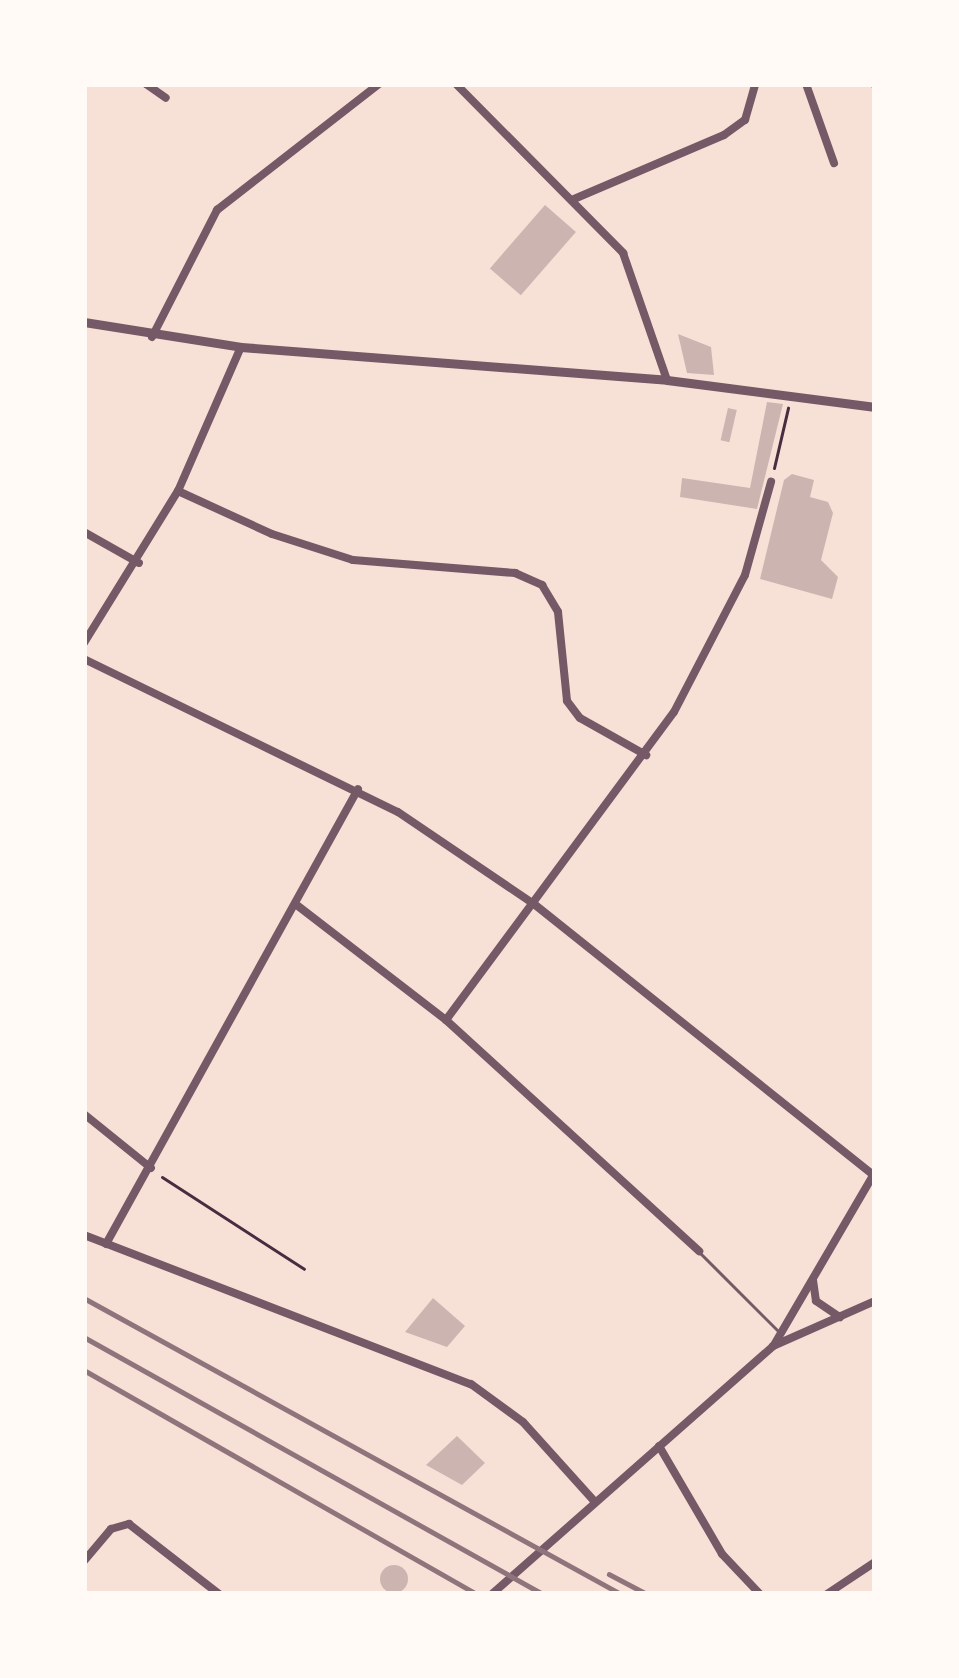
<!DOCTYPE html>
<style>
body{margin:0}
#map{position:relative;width:959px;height:1678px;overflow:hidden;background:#f7e1d7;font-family:Lato,sans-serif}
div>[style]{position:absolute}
.building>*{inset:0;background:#ccb4b1;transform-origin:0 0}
.round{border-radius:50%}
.path>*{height:3px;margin:-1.5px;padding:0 1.5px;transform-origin:1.5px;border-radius:1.5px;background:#4a2c40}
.service>*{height:3px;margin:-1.5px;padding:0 1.5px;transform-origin:1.5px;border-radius:1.5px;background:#755966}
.minor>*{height:8px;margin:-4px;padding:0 4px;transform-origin:4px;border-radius:4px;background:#755966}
.tertiary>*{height:9px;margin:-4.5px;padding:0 4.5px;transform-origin:4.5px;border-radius:4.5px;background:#755966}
.rail>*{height:4.5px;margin:-2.25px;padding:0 2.25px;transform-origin:2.25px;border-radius:2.25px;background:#8f747c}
span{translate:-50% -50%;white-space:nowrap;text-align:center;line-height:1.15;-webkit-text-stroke:9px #fffaf5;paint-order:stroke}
.frame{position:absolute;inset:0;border:87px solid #fffaf5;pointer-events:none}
</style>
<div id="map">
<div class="building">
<div style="left:545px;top:205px;width:41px;height:84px;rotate:41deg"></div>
<div style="clip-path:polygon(678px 334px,711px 347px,714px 375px,687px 373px)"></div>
<div style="clip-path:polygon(767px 402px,783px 404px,757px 509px,680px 497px,682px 478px,750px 488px)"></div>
<div style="left:728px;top:408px;width:9px;height:33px;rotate:13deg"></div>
<div style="clip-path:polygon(792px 474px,814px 480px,810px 497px,828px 502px,833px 513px,821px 560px,838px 577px,832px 599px,760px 579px,784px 480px)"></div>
<div style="clip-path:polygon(433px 1298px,465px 1326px,447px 1347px,405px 1332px)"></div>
<div style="clip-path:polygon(457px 1436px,485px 1463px,462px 1485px,426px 1465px)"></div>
<div class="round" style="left:380px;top:1565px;width:28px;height:28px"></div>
</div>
<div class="path">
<div style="left:774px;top:468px;width:62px;rotate:-76.9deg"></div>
<div style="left:162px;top:1177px;width:169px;rotate:32.9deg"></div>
</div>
<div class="service">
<div style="left:700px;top:1253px;width:110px;rotate:45deg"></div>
</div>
<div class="minor">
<div style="left:146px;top:84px;width:24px;rotate:35deg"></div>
<div style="left:456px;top:84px;width:238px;rotate:45.3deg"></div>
<div style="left:623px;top:253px;width:134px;rotate:70.9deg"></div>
<div style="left:806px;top:84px;width:84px;rotate:70.5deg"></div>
<div style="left:875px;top:84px;width:1px;rotate:90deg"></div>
<div style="left:574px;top:199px;width:163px;rotate:-23.1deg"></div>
<div style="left:724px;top:135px;width:26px;rotate:-36deg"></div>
<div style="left:745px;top:120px;width:37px;rotate:-74deg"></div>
<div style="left:152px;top:337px;width:143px;rotate:-62.9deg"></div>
<div style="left:217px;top:210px;width:205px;rotate:-37.9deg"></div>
<div style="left:178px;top:491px;width:103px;rotate:24.6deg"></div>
<div style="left:272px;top:534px;width:85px;rotate:17.8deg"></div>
<div style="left:353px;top:560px;width:163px;rotate:4.6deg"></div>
<div style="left:515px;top:573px;width:30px;rotate:24deg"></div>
<div style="left:542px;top:585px;width:31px;rotate:59deg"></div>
<div style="left:558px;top:612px;width:89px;rotate:84.2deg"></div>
<div style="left:567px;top:701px;width:21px;rotate:53deg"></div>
<div style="left:580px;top:718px;width:76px;rotate:29.3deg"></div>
<div style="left:84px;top:532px;width:63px;rotate:29.4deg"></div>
<div style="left:84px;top:643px;width:179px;rotate:-58.3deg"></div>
<div style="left:178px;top:491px;width:157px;rotate:-66.4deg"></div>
<div style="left:84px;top:659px;width:349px;rotate:26deg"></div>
<div style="left:398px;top:812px;width:164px;rotate:34.1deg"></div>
<div style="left:534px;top:904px;width:434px;rotate:38.6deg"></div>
<div style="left:298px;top:906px;width:187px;rotate:37.6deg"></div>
<div style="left:446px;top:1020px;width:343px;rotate:42.4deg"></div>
<div style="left:446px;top:1020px;width:383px;rotate:-53.5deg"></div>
<div style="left:674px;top:712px;width:154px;rotate:-62.6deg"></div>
<div style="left:745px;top:575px;width:97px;rotate:-74.4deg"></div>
<div style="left:84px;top:1114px;width:86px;rotate:38.9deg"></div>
<div style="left:84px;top:1235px;width:415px;rotate:21.1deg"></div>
<div style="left:471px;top:1384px;width:64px;rotate:36.2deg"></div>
<div style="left:523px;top:1422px;width:108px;rotate:48deg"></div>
<div style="left:106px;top:1244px;width:520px;rotate:-61.02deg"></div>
<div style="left:813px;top:1280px;width:21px;rotate:82deg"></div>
<div style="left:816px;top:1301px;width:29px;rotate:34deg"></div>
<div style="left:774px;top:1345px;width:200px;rotate:-59.7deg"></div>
<div style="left:659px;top:1446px;width:125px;rotate:59.7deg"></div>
<div style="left:722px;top:1554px;width:55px;rotate:46.5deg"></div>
<div style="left:84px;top:1561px;width:42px;rotate:-49.8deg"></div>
<div style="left:111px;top:1529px;width:19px;rotate:-16deg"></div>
<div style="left:129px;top:1524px;width:114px;rotate:37.9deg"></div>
<div style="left:492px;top:1594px;width:375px;rotate:-41.4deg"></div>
<div style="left:773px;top:1346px;width:111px;rotate:-23.8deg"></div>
<div style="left:827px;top:1594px;width:58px;rotate:-33.7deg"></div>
</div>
<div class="tertiary">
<div style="left:84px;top:322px;width:159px;rotate:9deg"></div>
<div style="left:241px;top:347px;width:427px;rotate:4.4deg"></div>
<div style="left:667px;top:380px;width:210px;rotate:7.4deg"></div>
</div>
<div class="rail">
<div style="left:84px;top:1298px;width:613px;rotate:28.86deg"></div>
<div style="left:84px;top:1337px;width:526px;rotate:29.25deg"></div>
<div style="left:84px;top:1370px;width:452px;rotate:29.7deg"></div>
<div style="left:609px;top:1574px;width:43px;rotate:27.8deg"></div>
</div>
<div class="frame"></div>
</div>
